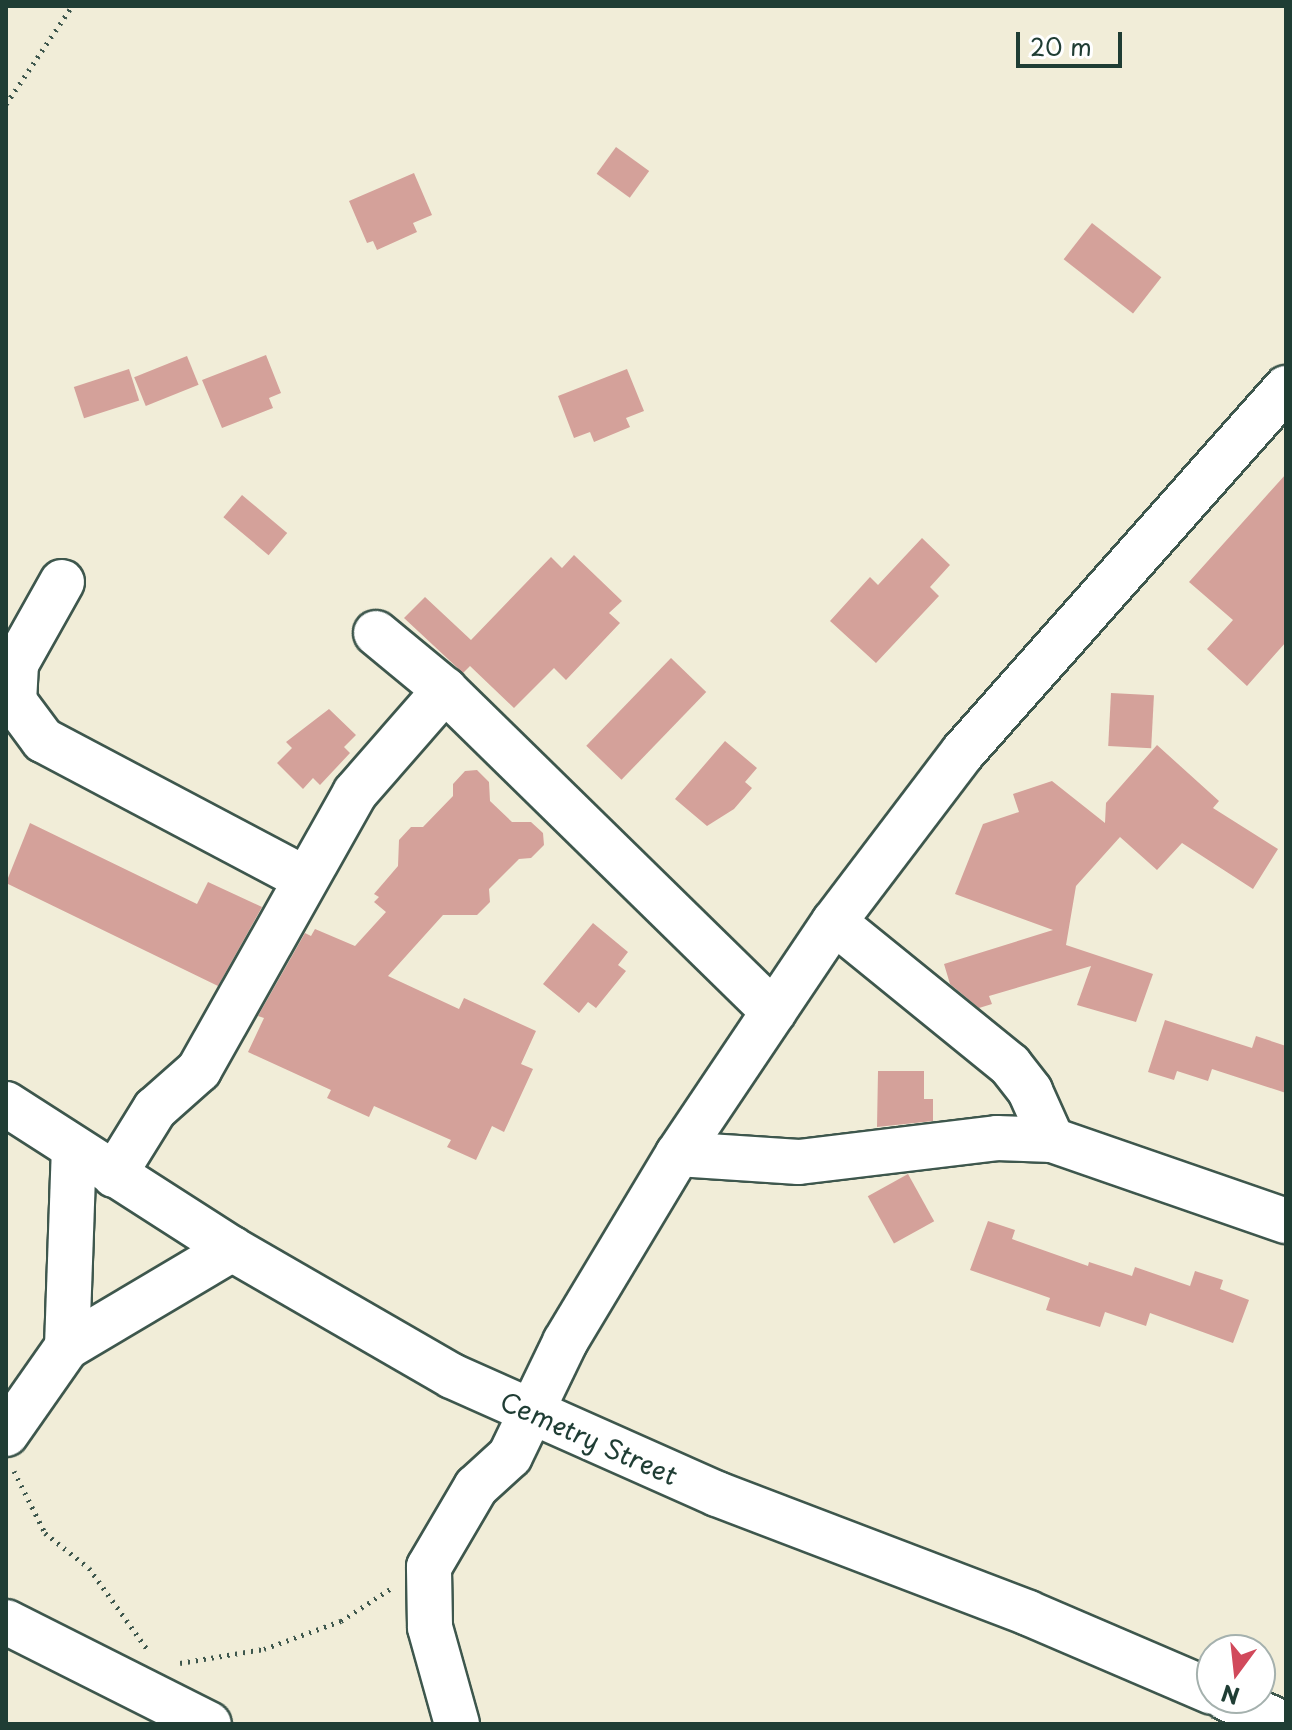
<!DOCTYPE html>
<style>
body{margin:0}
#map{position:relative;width:1292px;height:1730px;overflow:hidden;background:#f1edd8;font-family:"Playpen Sans",sans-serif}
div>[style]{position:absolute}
.building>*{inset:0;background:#d4a19a;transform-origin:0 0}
.path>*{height:5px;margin-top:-2.5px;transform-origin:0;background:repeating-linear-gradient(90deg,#3e574d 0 2px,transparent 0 8px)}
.roads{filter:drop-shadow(2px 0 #3e574d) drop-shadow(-2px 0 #3e574d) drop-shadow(0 2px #3e574d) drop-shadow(0 -2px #3e574d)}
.minor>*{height:44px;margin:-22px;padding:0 22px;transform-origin:22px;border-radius:22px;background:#fff}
span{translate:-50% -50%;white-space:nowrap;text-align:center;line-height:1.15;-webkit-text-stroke:7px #fff;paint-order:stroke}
.street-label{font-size:26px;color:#1f3d34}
.frame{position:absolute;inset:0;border:8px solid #1f3d34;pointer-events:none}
.north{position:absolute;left:1196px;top:1634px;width:80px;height:80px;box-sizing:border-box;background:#fff;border:2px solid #a5b1ae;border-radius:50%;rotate:195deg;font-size:22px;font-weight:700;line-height:32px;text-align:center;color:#1f3d34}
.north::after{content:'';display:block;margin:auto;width:28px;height:36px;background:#d1495b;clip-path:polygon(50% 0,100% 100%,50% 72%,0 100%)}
.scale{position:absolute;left:1016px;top:32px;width:106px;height:36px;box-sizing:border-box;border:4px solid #1f3d34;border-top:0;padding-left:10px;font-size:24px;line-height:28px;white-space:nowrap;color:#1f3d34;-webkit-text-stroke:6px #fff;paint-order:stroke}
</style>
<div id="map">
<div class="building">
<div style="left:616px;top:147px;width:41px;height:33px;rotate:36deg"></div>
<div style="clip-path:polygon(414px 173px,432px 215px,413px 223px,417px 232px,377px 250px,373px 241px,367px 243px,349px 201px)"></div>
<div style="left:1092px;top:223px;width:88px;height:46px;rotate:38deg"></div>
<div style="clip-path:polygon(266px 355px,281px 393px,269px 398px,273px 408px,222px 428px,202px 380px)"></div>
<div style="left:187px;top:356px;width:31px;height:57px;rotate:68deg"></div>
<div style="left:129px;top:369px;width:33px;height:58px;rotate:72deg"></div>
<div style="clip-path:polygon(627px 369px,644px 411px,626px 418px,630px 427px,594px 442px,590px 432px,574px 438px,558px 396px)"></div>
<div style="clip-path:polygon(1286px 474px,1286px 642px,1247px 686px,1207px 649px,1233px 620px,1189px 582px)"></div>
<div style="left:242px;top:495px;width:59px;height:29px;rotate:40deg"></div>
<div style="clip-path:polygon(922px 538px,950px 565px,930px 587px,939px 596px,876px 663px,830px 621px,870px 577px,878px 585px)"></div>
<div style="clip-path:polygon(574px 555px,622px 601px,609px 613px,620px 623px,566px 680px,554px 668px,514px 708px,470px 666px,463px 673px,404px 618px,425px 597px,471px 640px,551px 557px,562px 568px)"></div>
<div style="left:671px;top:658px;width:49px;height:122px;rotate:44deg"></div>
<div style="left:1111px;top:693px;width:43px;height:53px;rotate:3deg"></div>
<div style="clip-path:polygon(329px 709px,356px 735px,344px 747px,350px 753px,320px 785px,313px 778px,303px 789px,277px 763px,292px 748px,286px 742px)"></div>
<div style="clip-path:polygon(725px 741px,757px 768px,745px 782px,752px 788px,734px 809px,707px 826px,675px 799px)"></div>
<div style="clip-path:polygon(1157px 745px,1219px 801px,1213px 808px,1278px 849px,1253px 889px,1182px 843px,1157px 870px,1120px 837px,1076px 886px,1066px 945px,1153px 974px,1136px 1022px,1077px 1005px,1091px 966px,989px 996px,992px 1004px,979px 1008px,950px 984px,944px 964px,1053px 930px,955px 894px,983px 824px,1019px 812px,1013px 794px,1052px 781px,1105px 823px,1106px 803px)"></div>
<div style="clip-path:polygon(477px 770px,489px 782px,490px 801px,512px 822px,531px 822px,543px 833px,544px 845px,531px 858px,519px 859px,489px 889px,490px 902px,477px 915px,443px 915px,388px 976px,459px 1009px,464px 998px,536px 1031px,521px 1064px,533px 1069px,504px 1132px,492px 1126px,476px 1160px,447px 1147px,451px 1140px,374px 1106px,369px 1117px,327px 1098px,331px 1090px,248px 1052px,264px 1018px,258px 1016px,305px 933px,311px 936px,315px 929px,355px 946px,386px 912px,374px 902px,379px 897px,374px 894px,398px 866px,399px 840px,411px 827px,423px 827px,453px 796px,453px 784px,465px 771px)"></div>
<div style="clip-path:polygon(30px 823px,197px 904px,208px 882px,262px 907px,218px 986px,6px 883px)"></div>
<div style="clip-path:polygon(593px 923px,628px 952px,618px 965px,626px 971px,596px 1008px,588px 1002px,579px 1013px,543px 984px)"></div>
<div style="clip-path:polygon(1165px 1020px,1252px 1048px,1256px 1036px,1286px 1046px,1286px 1093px,1212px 1069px,1208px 1081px,1177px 1071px,1174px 1080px,1148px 1072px)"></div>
<div style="clip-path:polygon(878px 1071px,924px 1071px,924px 1099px,933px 1099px,933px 1121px,877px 1127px)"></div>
<div style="left:908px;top:1174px;width:54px;height:46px;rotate:61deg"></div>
<div style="clip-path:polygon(988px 1221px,1015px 1230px,1012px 1239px,1088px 1266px,1089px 1262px,1132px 1276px,1135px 1267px,1190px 1286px,1195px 1271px,1223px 1280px,1220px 1289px,1249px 1300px,1233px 1343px,1150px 1313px,1146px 1326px,1105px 1312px,1100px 1327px,1046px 1310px,1050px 1298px,970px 1270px)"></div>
</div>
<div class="path">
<div style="left:6px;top:104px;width:118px;rotate:-56deg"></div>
<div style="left:14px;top:1471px;width:69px;rotate:63.4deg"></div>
<div style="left:45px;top:1533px;width:56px;rotate:38.5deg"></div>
<div style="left:89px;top:1568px;width:100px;rotate:54.4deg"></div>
<div style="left:180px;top:1663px;width:85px;rotate:-9.5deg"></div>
<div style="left:264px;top:1649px;width:82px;rotate:-20deg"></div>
<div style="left:341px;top:1621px;width:59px;rotate:-33.1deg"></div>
</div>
<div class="roads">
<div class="minor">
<div style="left:62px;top:582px;width:94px;rotate:119.3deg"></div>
<div style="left:16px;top:664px;width:37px;rotate:93deg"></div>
<div style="left:14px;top:701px;width:49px;rotate:53.4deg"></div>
<div style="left:43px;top:740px;width:297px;rotate:27.9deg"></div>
<div style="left:376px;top:633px;width:89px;rotate:39.6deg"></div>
<div style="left:445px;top:690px;width:460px;rotate:44.4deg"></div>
<div style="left:834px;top:922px;width:227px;rotate:39.1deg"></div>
<div style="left:1010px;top:1065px;width:33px;rotate:52deg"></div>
<div style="left:1030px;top:1091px;width:54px;rotate:65.8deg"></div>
<div style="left:6px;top:1104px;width:269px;rotate:32.7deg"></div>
<div style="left:232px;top:1249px;width:254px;rotate:30deg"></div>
<div style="left:452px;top:1376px;width:290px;rotate:24deg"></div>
<div style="left:717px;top:1494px;width:333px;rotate:20.9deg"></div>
<div style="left:1028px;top:1613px;width:200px;rotate:23.2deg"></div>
<div style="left:678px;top:1154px;width:121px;rotate:3.8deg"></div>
<div style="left:799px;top:1162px;width:199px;rotate:-6.9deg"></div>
<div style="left:997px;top:1138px;width:55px;rotate:2.1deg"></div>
<div style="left:1052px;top:1140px;width:248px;rotate:19.1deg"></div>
<div style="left:114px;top:1175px;width:78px;rotate:-58.2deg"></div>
<div style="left:155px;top:1109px;width:59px;rotate:-41.6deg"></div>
<div style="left:199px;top:1070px;width:318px;rotate:-60.6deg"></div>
<div style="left:355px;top:793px;width:137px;rotate:-48.9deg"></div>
<div style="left:67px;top:1347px;width:197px;rotate:-88deg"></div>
<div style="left:6px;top:1434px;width:106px;rotate:-55deg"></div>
<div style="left:67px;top:1347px;width:192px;rotate:-30.7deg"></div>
<div style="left:6px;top:1622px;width:227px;rotate:26.7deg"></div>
<div style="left:1226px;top:1698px;width:64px;rotate:24.1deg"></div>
<div style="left:457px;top:1724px;width:101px;rotate:-105.6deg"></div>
<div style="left:430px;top:1627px;width:60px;rotate:-91deg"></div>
<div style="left:429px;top:1567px;width:93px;rotate:-59.6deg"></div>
<div style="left:476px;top:1487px;width:46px;rotate:-42.4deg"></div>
<div style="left:510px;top:1456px;width:127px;rotate:-64.2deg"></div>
<div style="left:565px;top:1342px;width:219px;rotate:-59deg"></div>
<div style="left:678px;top:1154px;width:280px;rotate:-56.1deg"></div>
<div style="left:834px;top:922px;width:213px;rotate:-52.8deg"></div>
<div style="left:963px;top:752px;width:487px;rotate:-48.4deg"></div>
</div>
</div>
<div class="street-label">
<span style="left:589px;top:1438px;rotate:24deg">Cemetry Street</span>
</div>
<div class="frame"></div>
<div class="north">N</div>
<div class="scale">20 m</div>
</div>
